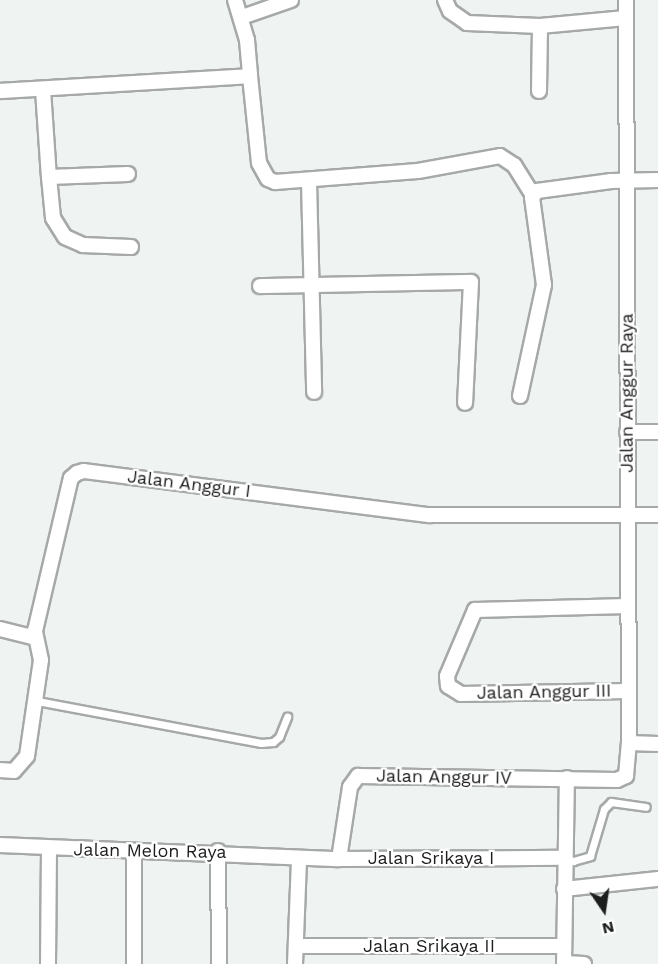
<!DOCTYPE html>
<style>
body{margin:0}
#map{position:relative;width:658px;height:964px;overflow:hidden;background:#eff3f2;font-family:"Work Sans",sans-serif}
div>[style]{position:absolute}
.roads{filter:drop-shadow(2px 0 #a6a9a8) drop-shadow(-2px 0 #a6a9a8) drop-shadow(0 2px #a6a9a8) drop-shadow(0 -2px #a6a9a8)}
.lane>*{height:7px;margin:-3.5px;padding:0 3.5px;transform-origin:3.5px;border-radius:3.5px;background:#fff}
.street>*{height:14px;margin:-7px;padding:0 7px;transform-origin:7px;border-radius:7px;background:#fff}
span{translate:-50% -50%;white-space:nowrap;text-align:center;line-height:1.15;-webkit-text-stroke:4.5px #fff;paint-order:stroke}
.street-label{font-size:18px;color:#1c1e1d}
.north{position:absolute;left:574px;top:880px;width:60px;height:60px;-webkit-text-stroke:4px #fff;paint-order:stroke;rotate:167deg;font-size:16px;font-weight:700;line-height:24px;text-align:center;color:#1c1e1d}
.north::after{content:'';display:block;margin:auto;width:21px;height:27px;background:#1c1e1d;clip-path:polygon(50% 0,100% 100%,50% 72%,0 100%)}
</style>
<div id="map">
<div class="roads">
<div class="lane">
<div style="left:37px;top:701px;width:228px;rotate:10.6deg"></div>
<div style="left:261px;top:743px;width:12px;rotate:-5deg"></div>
<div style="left:273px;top:742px;width:8px;rotate:-40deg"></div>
<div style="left:279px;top:737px;width:22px;rotate:-68deg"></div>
<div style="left:565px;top:858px;width:9px;rotate:21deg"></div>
<div style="left:573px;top:861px;width:18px;rotate:-16deg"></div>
<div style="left:590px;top:856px;width:49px;rotate:-73.4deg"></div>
<div style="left:604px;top:809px;width:10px;rotate:-45deg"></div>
<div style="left:611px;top:802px;width:35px;rotate:8deg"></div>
</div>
<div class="street">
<div style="left:235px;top:0;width:42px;rotate:73.3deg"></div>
<div style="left:247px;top:40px;width:36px;rotate:85deg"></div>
<div style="left:445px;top:0;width:12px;rotate:66deg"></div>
<div style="left:450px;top:11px;width:21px;rotate:35deg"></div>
<div style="left:467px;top:23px;width:73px;rotate:2.4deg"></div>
<div style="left:540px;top:26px;width:86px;rotate:-5.3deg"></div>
<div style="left:242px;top:17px;width:52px;rotate:-19.1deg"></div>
<div style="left:43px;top:90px;width:87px;rotate:86.1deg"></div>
<div style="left:49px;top:177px;width:79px;rotate:-2.2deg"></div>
<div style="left:0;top:91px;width:250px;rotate:-3.4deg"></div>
<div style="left:250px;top:76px;width:87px;rotate:84.1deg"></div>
<div style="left:259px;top:163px;width:18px;rotate:61deg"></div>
<div style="left:268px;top:179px;width:8px;rotate:23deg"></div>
<div style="left:275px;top:182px;width:143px;rotate:-4.4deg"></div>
<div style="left:418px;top:171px;width:83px;rotate:-10.4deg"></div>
<div style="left:500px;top:156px;width:17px;rotate:33deg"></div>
<div style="left:514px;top:165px;width:36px;rotate:58deg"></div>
<div style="left:539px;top:91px;width:65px;rotate:-89.1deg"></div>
<div style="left:49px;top:177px;width:41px;rotate:84.4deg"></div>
<div style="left:53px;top:218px;width:22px;rotate:58deg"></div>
<div style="left:65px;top:237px;width:20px;rotate:24deg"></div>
<div style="left:83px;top:245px;width:48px;rotate:2.4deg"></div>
<div style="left:309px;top:181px;width:211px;rotate:88.6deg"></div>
<div style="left:260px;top:286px;width:211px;rotate:-1.1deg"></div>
<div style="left:471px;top:282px;width:121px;rotate:92.8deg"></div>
<div style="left:520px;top:396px;width:114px;rotate:-77.8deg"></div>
<div style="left:544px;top:285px;width:89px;rotate:-97.8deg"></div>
<div style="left:532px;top:197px;width:8px;rotate:-50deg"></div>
<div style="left:537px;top:191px;width:75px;rotate:-7.7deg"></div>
<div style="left:611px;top:181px;width:47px;rotate:-1.2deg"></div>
<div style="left:627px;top:432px;width:31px"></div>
<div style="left:0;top:629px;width:36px;rotate:14deg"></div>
<div style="left:627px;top:691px;width:166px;rotate:179deg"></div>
<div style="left:461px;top:694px;width:15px;rotate:-148deg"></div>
<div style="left:448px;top:686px;width:10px;rotate:-96deg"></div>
<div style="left:447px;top:676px;width:72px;rotate:-67deg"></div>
<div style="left:475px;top:610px;width:152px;rotate:-1.5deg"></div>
<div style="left:629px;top:743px;width:29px;rotate:2deg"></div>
<div style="left:0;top:770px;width:14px;rotate:4deg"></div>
<div style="left:14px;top:771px;width:20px;rotate:-49deg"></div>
<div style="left:27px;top:756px;width:97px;rotate:-81.7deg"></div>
<div style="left:41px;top:660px;width:30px;rotate:-102deg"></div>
<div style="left:35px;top:631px;width:157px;rotate:-76.8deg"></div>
<div style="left:71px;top:478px;width:8px;rotate:-40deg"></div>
<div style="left:77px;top:473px;width:7px;rotate:-16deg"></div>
<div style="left:84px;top:471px;width:348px;rotate:7.3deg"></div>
<div style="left:429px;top:515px;width:229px"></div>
<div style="left:0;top:845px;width:339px;rotate:2.4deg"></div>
<div style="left:339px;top:859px;width:225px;rotate:-0.3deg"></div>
<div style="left:218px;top:851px;width:113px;rotate:89.5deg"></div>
<div style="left:339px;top:859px;width:73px;rotate:-81.3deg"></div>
<div style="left:350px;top:787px;width:14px;rotate:-54deg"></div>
<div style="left:358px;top:776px;width:259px;rotate:0.9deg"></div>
<div style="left:617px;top:780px;width:10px;rotate:-24deg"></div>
<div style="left:626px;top:776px;width:33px;rotate:-85deg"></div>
<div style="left:629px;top:743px;width:743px;rotate:-90.23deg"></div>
<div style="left:564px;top:889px;width:95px;rotate:-6.1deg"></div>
<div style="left:296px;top:946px;width:267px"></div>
<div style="left:564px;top:963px;width:20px;rotate:3deg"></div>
<div style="left:48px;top:964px;width:115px;rotate:-89.5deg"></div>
<div style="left:134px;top:964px;width:112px;rotate:-90deg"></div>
<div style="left:295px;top:964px;width:106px;rotate:-87.8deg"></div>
<div style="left:564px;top:964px;width:186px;rotate:-89.1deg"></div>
</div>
</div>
<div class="street-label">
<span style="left:627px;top:393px;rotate:-90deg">Jalan Anggur Raya</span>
<span style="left:189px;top:484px;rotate:7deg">Jalan Anggur I</span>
<span style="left:544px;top:692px;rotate:-1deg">Jalan Anggur III</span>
<span style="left:444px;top:777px;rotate:1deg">Jalan Anggur IV</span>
<span style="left:150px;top:851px;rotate:1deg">Jalan Melon Raya</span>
<span style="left:431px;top:858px">Jalan Srikaya I</span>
<span style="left:429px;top:946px">Jalan Srikaya II</span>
</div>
<div class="north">N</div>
</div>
